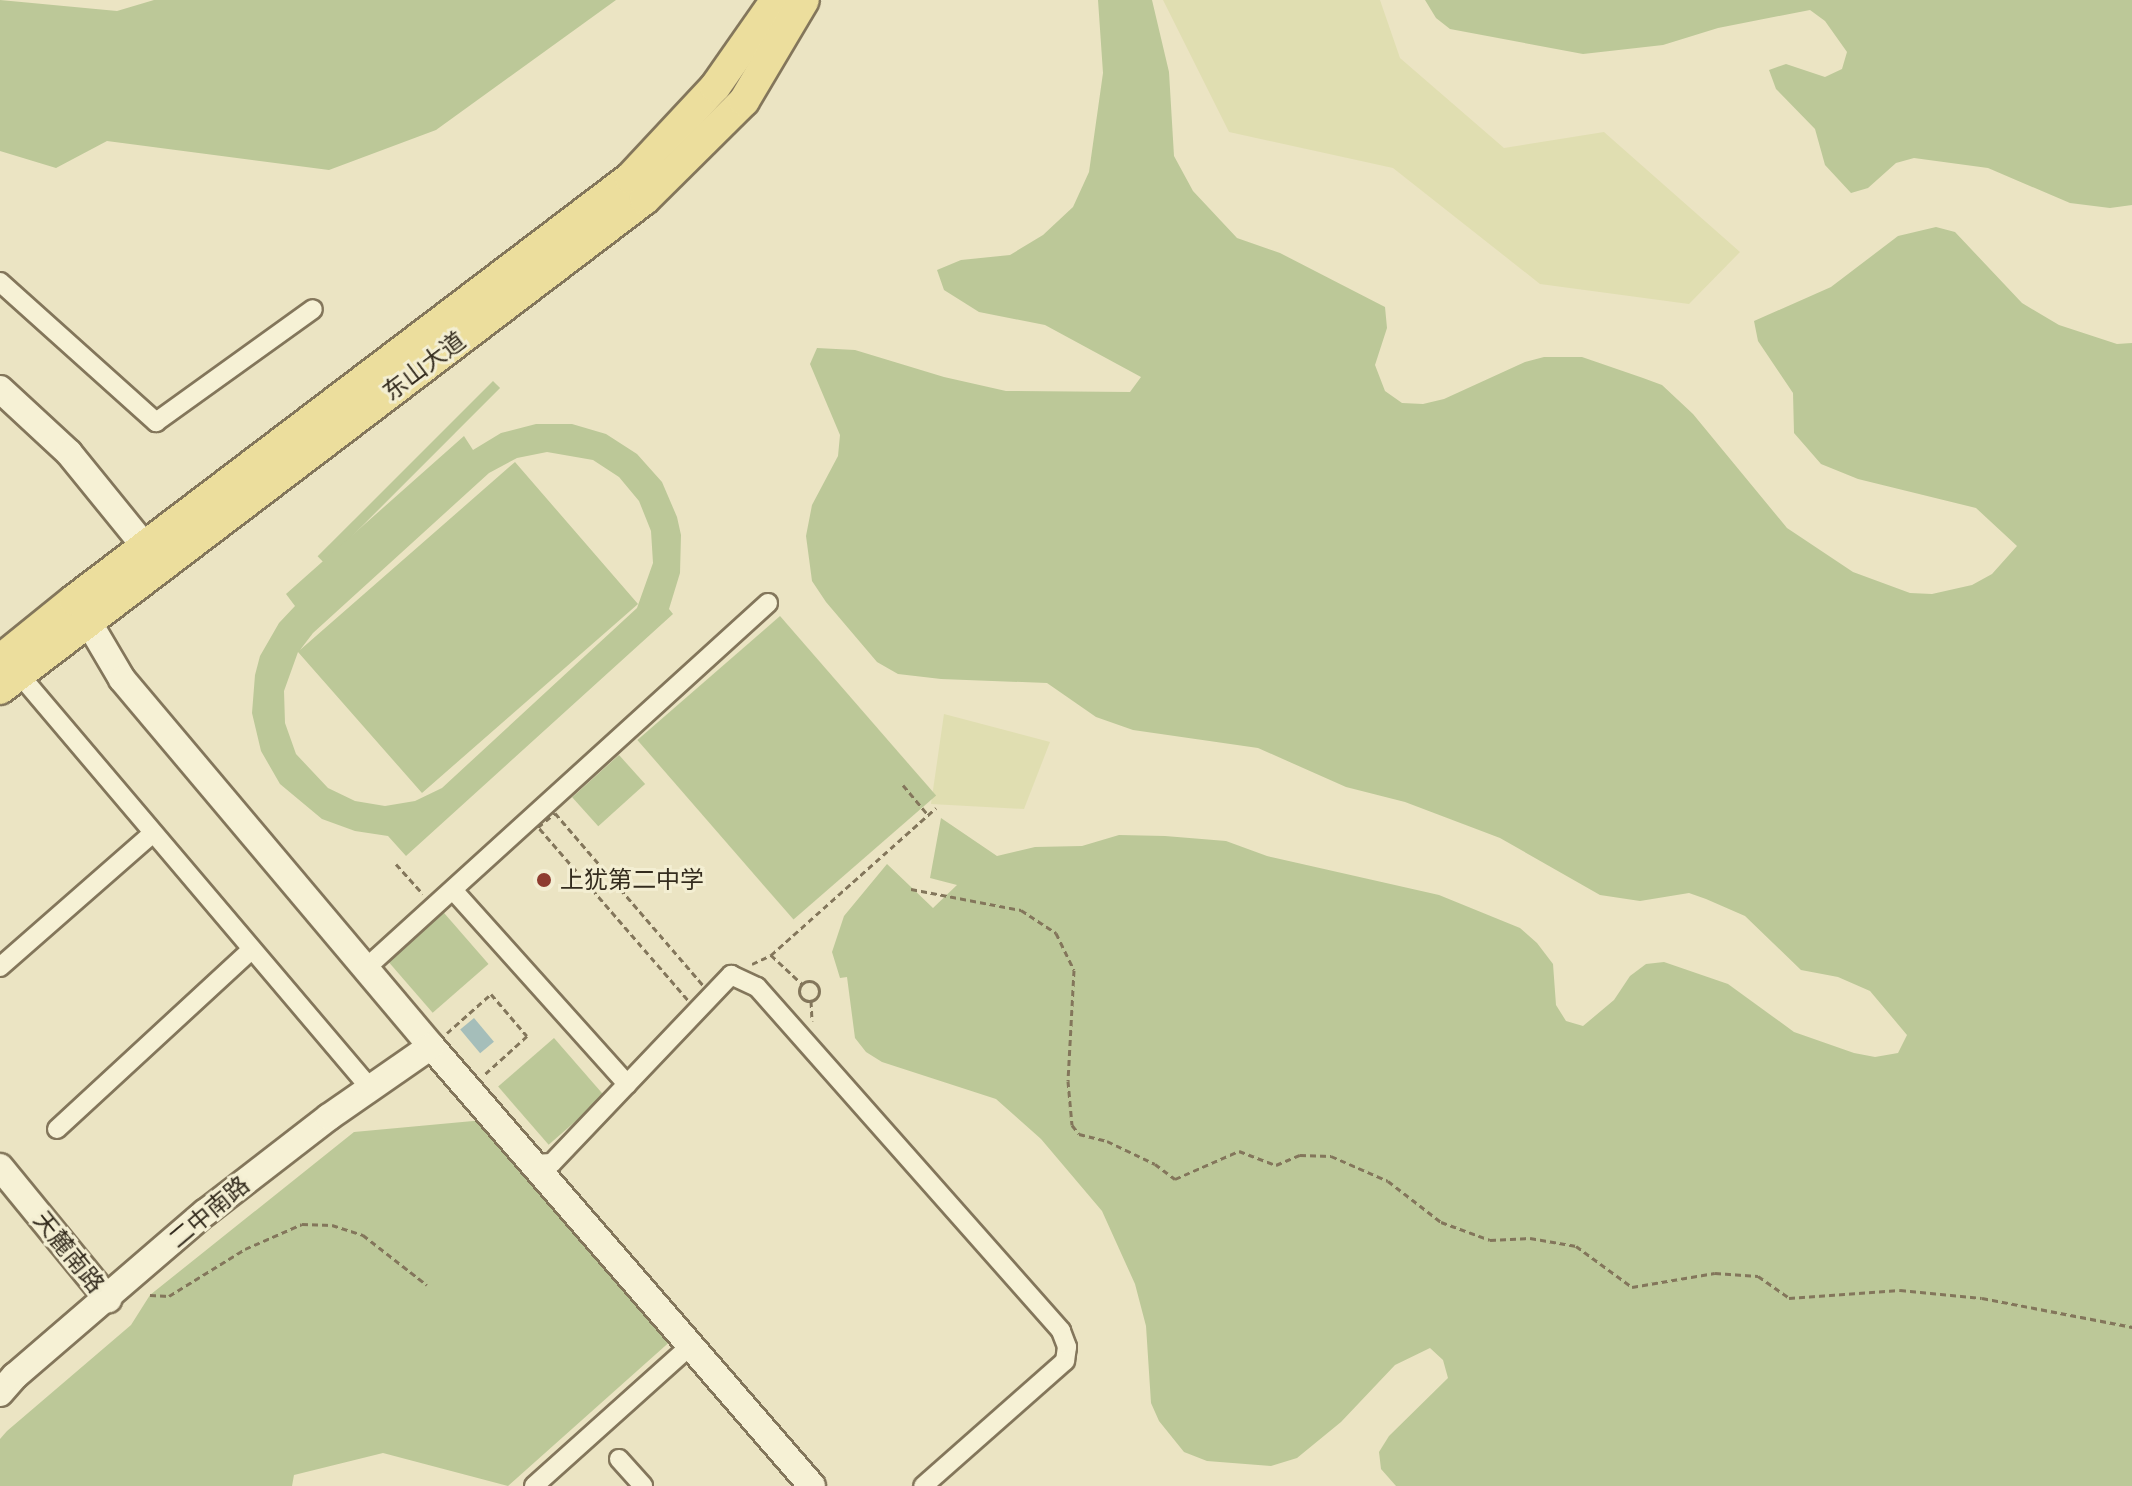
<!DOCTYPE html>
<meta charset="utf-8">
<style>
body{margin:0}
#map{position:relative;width:2132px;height:1486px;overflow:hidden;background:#ebe4c3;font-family:"Source Serif 4","Noto Sans SC",serif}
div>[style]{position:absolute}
.farmland>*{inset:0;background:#e0deb1}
.green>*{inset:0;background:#bcc898;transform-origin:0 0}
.water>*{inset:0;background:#a5beba;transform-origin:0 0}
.path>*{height:3px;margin-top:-1.5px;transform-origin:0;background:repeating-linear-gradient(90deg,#83765b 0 6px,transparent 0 10px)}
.path>.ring{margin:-1.5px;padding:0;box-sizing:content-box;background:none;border:3px solid #83765b;border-radius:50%}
.roads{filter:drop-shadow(2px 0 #83765b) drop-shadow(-2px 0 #83765b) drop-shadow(0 2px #83765b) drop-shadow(0 -2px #83765b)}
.street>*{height:18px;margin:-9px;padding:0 9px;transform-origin:9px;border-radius:9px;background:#f6f1d5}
.secondary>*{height:26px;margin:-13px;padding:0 13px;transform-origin:13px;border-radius:13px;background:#f6f1d5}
.primary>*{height:30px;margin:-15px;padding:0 15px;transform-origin:15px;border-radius:15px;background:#ecde9d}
.dots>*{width:22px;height:22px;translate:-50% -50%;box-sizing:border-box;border:4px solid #f3eed2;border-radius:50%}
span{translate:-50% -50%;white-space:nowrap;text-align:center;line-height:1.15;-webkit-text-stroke:6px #f3eed2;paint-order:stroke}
.street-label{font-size:24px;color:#342c1e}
.poi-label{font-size:24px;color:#342c1e}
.left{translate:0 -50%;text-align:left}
</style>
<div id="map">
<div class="farmland">
<div style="clip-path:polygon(1163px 0,1380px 0,1400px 58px,1504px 148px,1604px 132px,1740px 252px,1689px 304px,1540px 284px,1393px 168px,1229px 132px)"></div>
<div style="clip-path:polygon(944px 714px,1050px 742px,1024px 809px,931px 804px)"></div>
</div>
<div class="green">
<div style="clip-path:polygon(0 0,117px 11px,154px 0,616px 0,436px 130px,329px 170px,107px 141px,56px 168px,0 151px)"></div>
<div style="clip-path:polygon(1098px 0,1152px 0,1169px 72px,1174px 156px,1193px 191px,1237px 238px,1280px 253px,1385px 307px,1387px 328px,1375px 365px,1385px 391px,1402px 403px,1423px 404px,1444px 399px,1525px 362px,1544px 357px,1582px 357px,1643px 378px,1662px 385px,1693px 414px,1787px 528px,1853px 572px,1910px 593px,1932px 594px,1972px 585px,1992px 574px,2017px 546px,1976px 508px,1858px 479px,1821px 464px,1794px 433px,1793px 393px,1758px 341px,1754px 321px,1831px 287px,1898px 236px,1936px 227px,1955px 232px,2022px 303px,2059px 325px,2117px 344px,2132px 343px,2132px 1486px,1396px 1486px,1381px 1469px,1379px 1452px,1389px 1436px,1448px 1378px,1443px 1360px,1430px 1348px,1395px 1365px,1341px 1422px,1297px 1458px,1271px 1466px,1207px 1461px,1184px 1452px,1159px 1421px,1151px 1403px,1146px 1326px,1135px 1284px,1102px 1211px,1041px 1139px,996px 1099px,882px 1062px,866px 1052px,855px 1038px,847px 977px,840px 978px,832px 952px,844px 916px,887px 864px,933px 908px,957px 885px,930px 878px,941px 818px,997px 856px,1035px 847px,1082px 846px,1119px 835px,1165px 836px,1226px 841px,1267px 856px,1439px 895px,1520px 928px,1537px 943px,1553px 964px,1556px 1005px,1566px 1021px,1583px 1026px,1614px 1000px,1630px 976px,1646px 964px,1664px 962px,1728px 984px,1794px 1032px,1854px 1053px,1875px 1057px,1898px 1053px,1907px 1035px,1870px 991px,1838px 977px,1801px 970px,1745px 916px,1706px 899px,1689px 893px,1640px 901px,1600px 895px,1500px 838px,1405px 802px,1346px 787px,1258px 748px,1133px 730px,1096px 717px,1047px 683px,941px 679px,898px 674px,877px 662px,826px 602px,812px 581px,806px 536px,812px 505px,838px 456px,840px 435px,810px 364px,817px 348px,855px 350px,944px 377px,1006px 391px,1130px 392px,1141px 377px,1045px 325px,979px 312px,944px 290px,937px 270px,961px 260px,1010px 255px,1043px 235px,1073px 207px,1089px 172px,1103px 73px)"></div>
<div style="clip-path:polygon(1425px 0,2132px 0,2132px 205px,2110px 208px,2070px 203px,1988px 168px,1914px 158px,1896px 163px,1868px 188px,1851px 193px,1825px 165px,1815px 129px,1776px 89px,1769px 70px,1786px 64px,1825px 77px,1842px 69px,1847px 52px,1825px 21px,1810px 10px,1718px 28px,1663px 45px,1583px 54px,1450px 29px,1436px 18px)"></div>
<div style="left:493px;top:381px;width:10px;height:248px;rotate:45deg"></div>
<div style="clip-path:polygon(evenodd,536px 424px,572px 424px,606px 434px,637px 454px,662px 482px,677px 517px,681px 535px,680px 573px,669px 609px,673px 614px,406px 856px,388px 836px,355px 831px,322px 819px,280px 784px,261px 751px,252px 713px,255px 675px,260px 656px,279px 623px,295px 606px,286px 594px,464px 436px,473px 450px,501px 433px,536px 424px,547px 452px,593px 460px,619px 477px,639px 501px,651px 531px,653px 563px,637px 608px,442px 788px,415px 801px,385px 806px,355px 801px,328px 788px,296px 754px,285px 723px,284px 691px,298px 652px,422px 793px,638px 604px,515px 462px,300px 650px,313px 633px,489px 473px,517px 458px,547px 452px)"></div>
<div style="left:780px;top:616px;width:238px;height:189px;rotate:49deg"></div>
<div style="left:619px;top:755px;width:39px;height:63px;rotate:48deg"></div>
<div style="left:438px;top:906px;width:77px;height:74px;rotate:49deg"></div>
<div style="left:554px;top:1038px;width:77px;height:74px;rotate:49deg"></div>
<div style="clip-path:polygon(484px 1120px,674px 1338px,508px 1486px,383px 1453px,294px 1475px,292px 1486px,0 1486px,0 1439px,7px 1431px,131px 1325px,150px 1295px,354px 1132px)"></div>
</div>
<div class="water">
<div style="left:474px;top:1018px;width:31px;height:18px;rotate:50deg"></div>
</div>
<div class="path">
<div style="left:903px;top:785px;width:39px;rotate:50deg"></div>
<div style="left:555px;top:813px;width:238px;rotate:49.3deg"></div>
<div style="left:710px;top:993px;width:21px;rotate:139deg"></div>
<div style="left:694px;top:1007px;width:238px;rotate:-130.9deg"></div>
<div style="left:538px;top:827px;width:22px;rotate:-39deg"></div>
<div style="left:396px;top:864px;width:40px;rotate:48deg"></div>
<div style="left:911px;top:889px;width:112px;rotate:10.8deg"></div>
<div style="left:1021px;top:910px;width:42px;rotate:33.3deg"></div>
<div style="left:1056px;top:933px;width:41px;rotate:64.1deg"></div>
<div style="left:1074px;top:970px;width:111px;rotate:93.1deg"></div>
<div style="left:1068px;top:1081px;width:44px;rotate:84.8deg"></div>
<div style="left:1072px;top:1125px;width:11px;rotate:52deg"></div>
<div style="left:1079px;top:1134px;width:29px;rotate:14deg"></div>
<div style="left:1107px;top:1141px;width:53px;rotate:25.6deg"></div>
<div style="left:1155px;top:1164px;width:25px;rotate:37deg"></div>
<div style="left:1175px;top:1179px;width:70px;rotate:-23.6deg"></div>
<div style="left:1239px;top:1151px;width:40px;rotate:21deg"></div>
<div style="left:1276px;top:1165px;width:26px;rotate:-23deg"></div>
<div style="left:1300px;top:1155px;width:31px;rotate:2deg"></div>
<div style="left:1331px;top:1156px;width:62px;rotate:23.7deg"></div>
<div style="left:1388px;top:1181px;width:67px;rotate:37.7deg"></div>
<div style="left:1441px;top:1222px;width:52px;rotate:20.2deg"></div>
<div style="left:1490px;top:1240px;width:40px;rotate:-2.9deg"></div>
<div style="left:1530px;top:1238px;width:47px;rotate:9.9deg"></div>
<div style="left:1576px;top:1246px;width:69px;rotate:36.2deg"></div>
<div style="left:1632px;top:1287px;width:84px;rotate:-9.6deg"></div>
<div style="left:1715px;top:1273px;width:43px;rotate:4deg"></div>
<div style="left:1758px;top:1276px;width:38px;rotate:35deg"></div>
<div style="left:1789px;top:1298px;width:111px;rotate:-4.1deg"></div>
<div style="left:1900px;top:1290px;width:82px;rotate:5.6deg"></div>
<div style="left:1982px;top:1298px;width:153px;rotate:10.9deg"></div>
<div style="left:771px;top:955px;width:42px;rotate:43.1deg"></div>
<div style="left:752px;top:964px;width:21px;rotate:-25deg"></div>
<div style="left:771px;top:955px;width:221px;rotate:-41.7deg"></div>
<div class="ring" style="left:799px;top:981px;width:17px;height:17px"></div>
<div style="left:811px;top:1001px;width:20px;rotate:87deg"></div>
<div style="left:447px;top:1033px;width:59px;rotate:-41.6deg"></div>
<div style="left:491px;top:994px;width:55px;rotate:49.4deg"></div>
<div style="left:527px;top:1036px;width:58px;rotate:137.8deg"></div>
<div style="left:150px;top:1295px;width:19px;rotate:3deg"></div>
<div style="left:169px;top:1296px;width:89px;rotate:-31.7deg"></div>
<div style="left:245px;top:1249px;width:62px;rotate:-23.7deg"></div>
<div style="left:302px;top:1224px;width:30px;rotate:2deg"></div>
<div style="left:332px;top:1225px;width:33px;rotate:18deg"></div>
<div style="left:363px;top:1235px;width:81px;rotate:38deg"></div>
</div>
<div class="roads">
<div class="street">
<div style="left:0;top:282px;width:210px;rotate:41.9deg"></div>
<div style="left:156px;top:422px;width:193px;rotate:-35.7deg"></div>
<div style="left:19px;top:674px;width:543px;rotate:49.71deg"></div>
<div style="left:453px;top:890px;width:261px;rotate:48.1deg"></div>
<div style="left:0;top:967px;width:203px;rotate:-41.2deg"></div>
<div style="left:366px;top:968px;width:543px;rotate:-42.24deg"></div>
<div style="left:57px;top:1129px;width:265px;rotate:-42.7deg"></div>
<div style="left:533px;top:1164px;width:19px;rotate:-3deg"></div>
<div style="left:552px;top:1163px;width:260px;rotate:-46.4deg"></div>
<div style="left:731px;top:975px;width:29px;rotate:25deg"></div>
<div style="left:757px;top:987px;width:459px;rotate:48.5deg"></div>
<div style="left:1061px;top:1331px;width:17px;rotate:69deg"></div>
<div style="left:1067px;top:1347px;width:14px;rotate:98deg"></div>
<div style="left:1065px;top:1361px;width:189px;rotate:138.6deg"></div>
<div style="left:619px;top:1459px;width:36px;rotate:48deg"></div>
<div style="left:534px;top:1486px;width:211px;rotate:-41.9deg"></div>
</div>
<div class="secondary">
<div style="left:0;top:389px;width:94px;rotate:42.8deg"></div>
<div style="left:69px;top:453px;width:138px;rotate:50.9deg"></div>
<div style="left:79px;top:606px;width:85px;rotate:59.5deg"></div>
<div style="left:122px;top:679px;width:480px;rotate:49.9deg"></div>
<div style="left:431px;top:1046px;width:582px;rotate:49.11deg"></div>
<div style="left:0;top:1167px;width:171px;rotate:50.7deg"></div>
<div style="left:0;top:1393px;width:23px;rotate:-49deg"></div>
<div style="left:15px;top:1376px;width:252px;rotate:-40.7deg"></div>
<div style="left:206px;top:1212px;width:155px;rotate:-37.7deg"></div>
<div style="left:329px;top:1117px;width:124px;rotate:-34.8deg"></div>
</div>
<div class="primary">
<div style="left:0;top:660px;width:95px;rotate:-39deg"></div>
<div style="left:74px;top:600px;width:698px;rotate:-37.2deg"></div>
<div style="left:630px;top:178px;width:125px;rotate:-47deg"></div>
<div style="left:715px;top:87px;width:106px;rotate:-55deg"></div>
<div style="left:0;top:689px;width:810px;rotate:-37.22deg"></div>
<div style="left:645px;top:199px;width:139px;rotate:-44.7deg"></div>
<div style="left:744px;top:101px;width:117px;rotate:-59.3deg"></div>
</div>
</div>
<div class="dots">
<div style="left:544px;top:880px;background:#8e3c2f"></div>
</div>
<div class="street-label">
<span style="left:424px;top:366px;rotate:-37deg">东山大道</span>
<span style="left:209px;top:1212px;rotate:-40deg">二中南路</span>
<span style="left:69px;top:1252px;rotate:51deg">天麓南路</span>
</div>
<div class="poi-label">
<span class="left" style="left:560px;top:880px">上犹第二中学</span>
</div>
</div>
